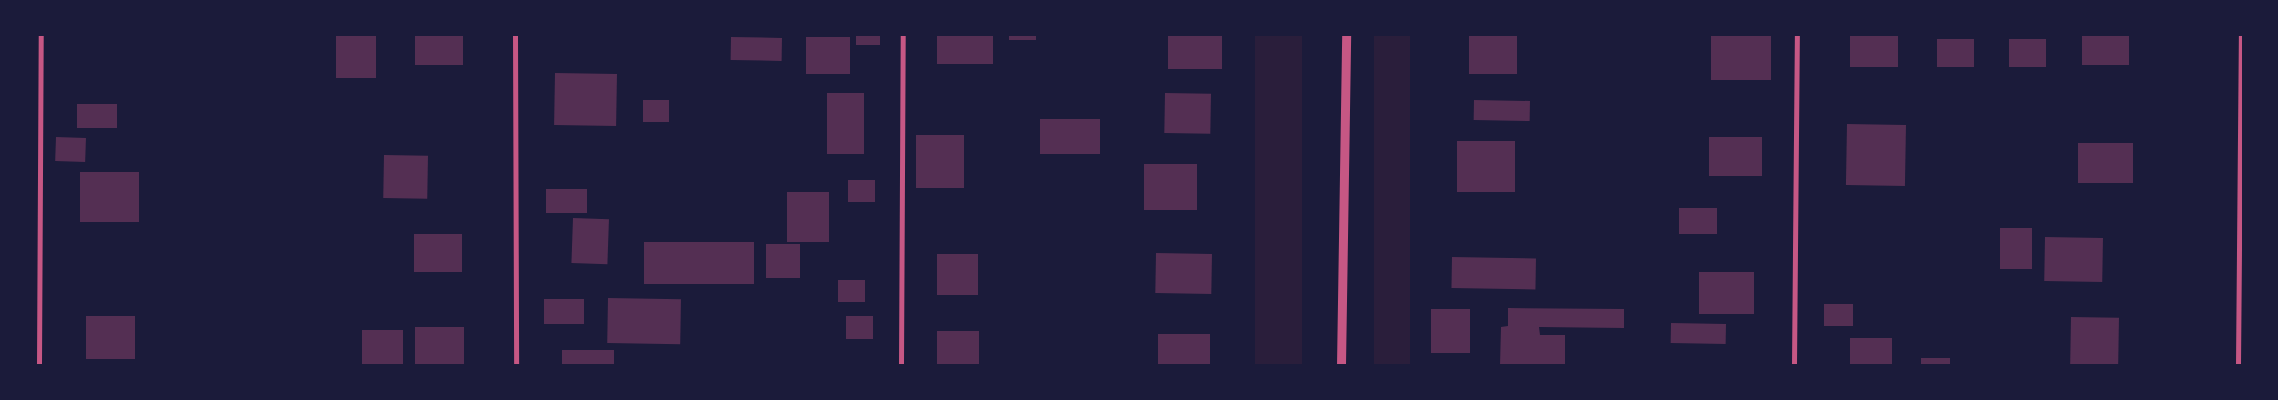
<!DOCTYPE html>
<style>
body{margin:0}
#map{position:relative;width:2278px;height:400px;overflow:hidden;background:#1b1b3a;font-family:"PT Sans",sans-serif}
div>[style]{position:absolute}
.green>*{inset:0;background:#2a1e3b;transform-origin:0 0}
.building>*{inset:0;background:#542f53;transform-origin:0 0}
.minor>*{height:5px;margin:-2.5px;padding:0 2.5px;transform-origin:2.5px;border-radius:2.5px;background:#c65784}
.tertiary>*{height:9px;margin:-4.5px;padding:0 4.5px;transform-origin:4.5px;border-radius:4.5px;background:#c65784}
span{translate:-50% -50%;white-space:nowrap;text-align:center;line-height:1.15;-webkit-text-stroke:5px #1b1b3a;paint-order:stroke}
.frame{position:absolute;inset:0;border:36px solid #1b1b3a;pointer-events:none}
</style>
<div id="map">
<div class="green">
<div style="left:1255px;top:35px;width:47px;height:330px"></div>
<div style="left:1374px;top:35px;width:36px;height:330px"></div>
</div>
<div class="building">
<div style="left:336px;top:35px;width:40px;height:43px"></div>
<div style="left:415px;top:35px;width:48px;height:30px"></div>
<div style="left:856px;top:35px;width:24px;height:10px"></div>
<div style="left:937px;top:35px;width:56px;height:29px"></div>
<div style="left:1009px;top:35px;width:27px;height:5px"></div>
<div style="left:1168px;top:35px;width:54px;height:34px"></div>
<div style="left:1469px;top:35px;width:48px;height:39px"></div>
<div style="left:1711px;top:35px;width:60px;height:45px"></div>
<div style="left:1850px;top:35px;width:48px;height:32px"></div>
<div style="left:2082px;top:35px;width:47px;height:30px"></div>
<div style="left:731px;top:37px;width:51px;height:23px;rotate:1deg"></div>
<div style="left:806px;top:37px;width:44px;height:37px"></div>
<div style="left:1937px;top:39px;width:37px;height:28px"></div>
<div style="left:2009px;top:39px;width:37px;height:28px"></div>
<div style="left:555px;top:73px;width:62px;height:52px;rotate:1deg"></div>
<div style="left:827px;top:93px;width:37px;height:61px"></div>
<div style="left:1165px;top:93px;width:46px;height:40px;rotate:1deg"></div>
<div style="left:643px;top:100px;width:26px;height:22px"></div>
<div style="left:1474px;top:100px;width:56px;height:20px;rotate:1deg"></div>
<div style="left:77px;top:104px;width:40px;height:24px"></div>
<div style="left:1040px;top:119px;width:60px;height:35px"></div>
<div style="left:1847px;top:124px;width:59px;height:61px;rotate:1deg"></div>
<div style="left:916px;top:135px;width:48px;height:53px"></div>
<div style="left:56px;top:137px;width:30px;height:24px;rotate:2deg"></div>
<div style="left:1709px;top:137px;width:53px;height:39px"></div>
<div style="left:1457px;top:141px;width:58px;height:51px"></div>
<div style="left:2078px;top:143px;width:55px;height:40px"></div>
<div style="left:384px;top:155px;width:44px;height:43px;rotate:1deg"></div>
<div style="left:1144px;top:164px;width:53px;height:46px"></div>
<div style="left:80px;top:172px;width:59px;height:50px"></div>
<div style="left:848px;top:180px;width:27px;height:22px"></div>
<div style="left:546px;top:189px;width:41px;height:24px"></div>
<div style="left:787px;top:192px;width:42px;height:50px"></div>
<div style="left:1679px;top:208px;width:38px;height:26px"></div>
<div style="left:573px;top:218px;width:36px;height:45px;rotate:2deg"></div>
<div style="left:2000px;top:228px;width:32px;height:41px"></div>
<div style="left:414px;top:234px;width:48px;height:38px"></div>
<div style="left:2045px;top:237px;width:58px;height:44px;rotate:1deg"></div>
<div style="left:644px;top:242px;width:110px;height:42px"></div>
<div style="left:766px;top:244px;width:34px;height:34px"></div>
<div style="left:1156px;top:253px;width:56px;height:40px;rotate:1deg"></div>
<div style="left:937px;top:254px;width:41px;height:41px"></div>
<div style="left:1452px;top:257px;width:84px;height:31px;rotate:1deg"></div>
<div style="left:1699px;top:272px;width:55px;height:42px"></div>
<div style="left:838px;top:280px;width:27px;height:22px"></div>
<div style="left:608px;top:298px;width:73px;height:45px;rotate:1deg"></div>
<div style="left:544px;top:299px;width:40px;height:25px"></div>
<div style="left:1824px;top:304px;width:29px;height:22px"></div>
<div style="clip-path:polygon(1508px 308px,1624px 309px,1624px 328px,1539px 327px,1540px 335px,1565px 335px,1565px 365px,1500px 365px,1501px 327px,1508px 326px)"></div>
<div style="left:1431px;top:309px;width:39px;height:44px"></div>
<div style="left:86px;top:316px;width:49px;height:43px"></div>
<div style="left:873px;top:316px;width:23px;height:27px;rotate:90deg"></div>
<div style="left:2071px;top:317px;width:48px;height:48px;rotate:1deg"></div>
<div style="left:1671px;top:323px;width:55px;height:20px;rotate:1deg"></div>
<div style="left:415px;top:327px;width:49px;height:37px"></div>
<div style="left:362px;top:330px;width:41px;height:35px"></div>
<div style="left:937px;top:331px;width:42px;height:34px"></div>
<div style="left:1210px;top:334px;width:31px;height:52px;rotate:90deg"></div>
<div style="left:1850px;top:338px;width:42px;height:27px"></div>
<div style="left:562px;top:350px;width:52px;height:15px"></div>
<div style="left:1921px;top:358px;width:29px;height:7px"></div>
</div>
<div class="minor">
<div style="left:515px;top:35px;width:330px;rotate:89.8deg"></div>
<div style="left:39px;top:365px;width:330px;rotate:-89.7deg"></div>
<div style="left:901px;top:365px;width:330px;rotate:-89.7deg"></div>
<div style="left:1794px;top:365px;width:330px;rotate:-89.5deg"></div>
<div style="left:2238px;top:365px;width:330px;rotate:-89.5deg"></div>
</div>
<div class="tertiary">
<div style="left:1341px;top:365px;width:330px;rotate:-89.1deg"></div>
</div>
<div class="frame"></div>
</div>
